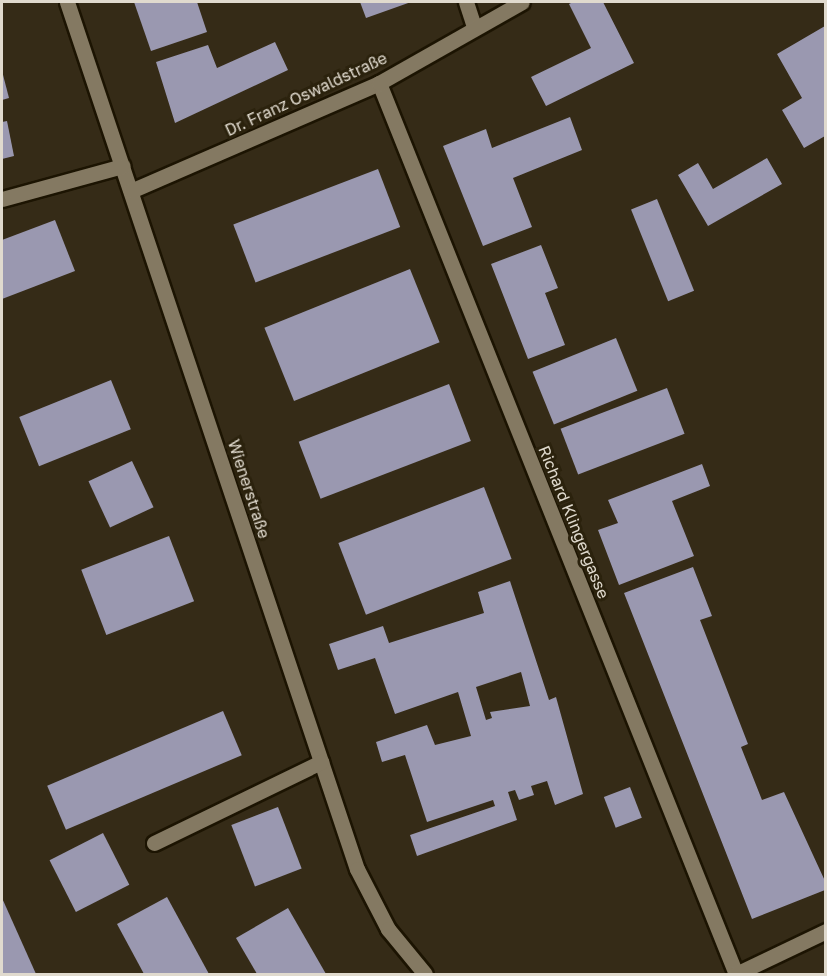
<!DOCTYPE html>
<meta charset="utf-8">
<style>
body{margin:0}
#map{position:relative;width:827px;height:976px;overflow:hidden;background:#352b17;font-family:"Golos Text",sans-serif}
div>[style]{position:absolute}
.building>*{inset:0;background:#9a98b0;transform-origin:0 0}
.roads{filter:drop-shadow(2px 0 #1c1402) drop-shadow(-2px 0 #1c1402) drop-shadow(0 2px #1c1402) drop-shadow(0 -2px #1c1402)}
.minor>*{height:15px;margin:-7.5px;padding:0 7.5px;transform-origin:7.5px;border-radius:7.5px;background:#847962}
span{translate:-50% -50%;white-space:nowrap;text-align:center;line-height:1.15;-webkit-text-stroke:6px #2b220d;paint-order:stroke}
.street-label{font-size:16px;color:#e0dace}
.frame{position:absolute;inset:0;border:3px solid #e0dace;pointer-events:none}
</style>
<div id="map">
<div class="building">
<div style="clip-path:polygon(134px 2px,197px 2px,207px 32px,151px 51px)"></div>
<div style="clip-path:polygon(360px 2px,411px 2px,366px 18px)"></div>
<div style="clip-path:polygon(573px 2px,603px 2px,634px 63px,546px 106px,531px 77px,591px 48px,569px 4px)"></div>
<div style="clip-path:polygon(825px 26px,825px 136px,804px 148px,782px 110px,802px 98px,777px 54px)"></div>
<div style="clip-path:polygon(275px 42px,288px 70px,175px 123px,156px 62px,208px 45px,217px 68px)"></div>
<div style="clip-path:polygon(2px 71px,9px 98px,2px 100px)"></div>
<div style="clip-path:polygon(570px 117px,582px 150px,513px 178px,532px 227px,483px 246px,443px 146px,486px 129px,492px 148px)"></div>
<div style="clip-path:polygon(7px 121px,14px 156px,2px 159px,2px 122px)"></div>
<div style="clip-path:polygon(767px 158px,782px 184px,708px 226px,678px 175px,698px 163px,713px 189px)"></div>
<div style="left:378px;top:169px;width:62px;height:155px;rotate:69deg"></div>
<div style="left:657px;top:199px;width:99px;height:28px;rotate:68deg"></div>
<div style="clip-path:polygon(55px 220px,75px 271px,2px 299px,2px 240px)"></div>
<div style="clip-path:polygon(541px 245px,558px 288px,545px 293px,565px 345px,528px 359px,491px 264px)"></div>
<div style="left:410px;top:269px;width:79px;height:157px;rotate:68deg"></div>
<div style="left:616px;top:338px;width:57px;height:90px;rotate:68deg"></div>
<div style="left:111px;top:380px;width:53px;height:99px;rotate:68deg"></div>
<div style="left:449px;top:384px;width:61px;height:161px;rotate:69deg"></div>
<div style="left:667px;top:388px;width:49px;height:114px;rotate:69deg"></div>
<div style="left:132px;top:461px;width:51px;height:48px;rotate:65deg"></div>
<div style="clip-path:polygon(702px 464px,710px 486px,672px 501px,694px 556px,619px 585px,598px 530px,618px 523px,608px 500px)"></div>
<div style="left:484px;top:487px;width:77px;height:156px;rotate:69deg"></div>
<div style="left:169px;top:536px;width:70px;height:94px;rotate:69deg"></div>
<div style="clip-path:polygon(693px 567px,712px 616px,700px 620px,748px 744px,741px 747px,762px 800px,784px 792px,825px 881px,825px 890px,752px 919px,624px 593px)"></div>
<div style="clip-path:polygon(evenodd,510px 581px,549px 700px,556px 697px,583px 794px,555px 805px,547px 781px,531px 786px,534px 795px,519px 800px,515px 790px,508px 792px,517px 820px,417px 856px,410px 835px,495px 806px,493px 800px,427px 822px,405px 755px,382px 762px,376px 742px,427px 725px,435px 745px,471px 736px,458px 692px,395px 714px,375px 658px,338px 670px,329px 644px,383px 626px,389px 643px,484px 613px,478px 592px,510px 581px,521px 672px,530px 706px,490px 712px,492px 718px,486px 720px,476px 687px,521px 672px)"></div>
<div style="left:223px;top:711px;width:48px;height:191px;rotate:67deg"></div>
<div style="left:630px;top:787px;width:33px;height:28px;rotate:69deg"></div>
<div style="left:278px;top:807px;width:66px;height:50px;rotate:69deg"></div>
<div style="left:103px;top:833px;width:58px;height:60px;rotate:63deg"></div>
<div style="clip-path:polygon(167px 897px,209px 974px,144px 974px,117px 924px)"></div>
<div style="clip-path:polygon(2px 898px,36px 974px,2px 974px)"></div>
<div style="clip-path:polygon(288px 908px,326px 974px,257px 974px,236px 938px)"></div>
</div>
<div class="roads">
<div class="minor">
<div style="left:67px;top:2px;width:914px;rotate:71.51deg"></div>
<div style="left:357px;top:869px;width:68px;rotate:62.7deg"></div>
<div style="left:388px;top:929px;width:58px;rotate:50.6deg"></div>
<div style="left:466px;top:2px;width:25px;rotate:72deg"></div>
<div style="left:379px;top:83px;width:960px;rotate:68.17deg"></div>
<div style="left:131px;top:191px;width:270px;rotate:-23.5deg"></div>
<div style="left:379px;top:83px;width:164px;rotate:-29.5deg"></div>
<div style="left:2px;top:199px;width:125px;rotate:-15.3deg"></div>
<div style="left:154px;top:843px;width:186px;rotate:-25.9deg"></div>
<div style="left:736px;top:974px;width:100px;rotate:-25.5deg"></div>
</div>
</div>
<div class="street-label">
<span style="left:306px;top:94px;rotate:-25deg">Dr. Franz Oswaldstraße</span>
<span style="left:249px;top:489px;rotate:72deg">Wienerstraße</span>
<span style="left:574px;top:522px;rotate:68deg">Richard Klingergasse</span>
</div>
<div class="frame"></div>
</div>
